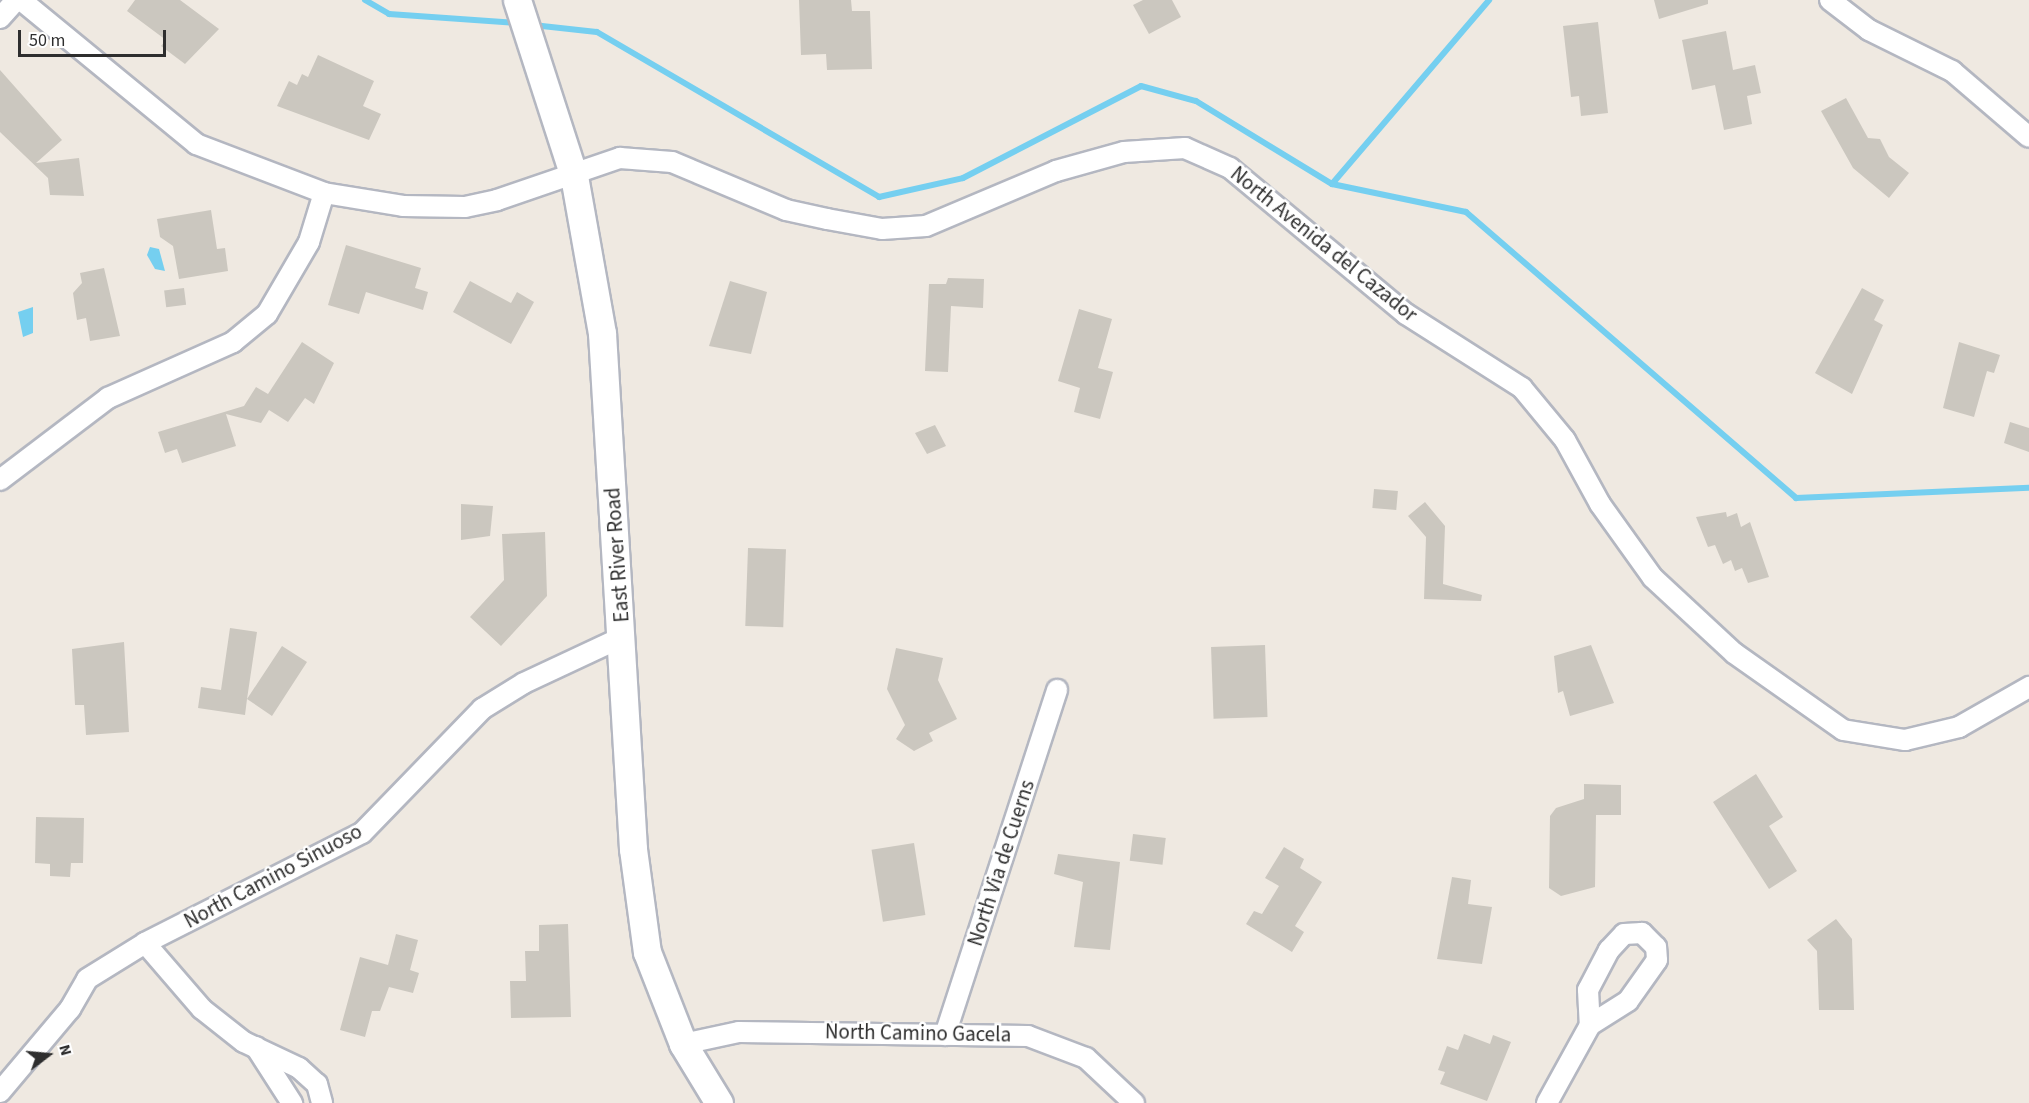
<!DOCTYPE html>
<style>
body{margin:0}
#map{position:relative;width:2029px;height:1103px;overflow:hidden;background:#efe9e1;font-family:"Source Sans 3",sans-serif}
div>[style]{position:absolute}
.water>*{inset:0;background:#75cff0}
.stream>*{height:6px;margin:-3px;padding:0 3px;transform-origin:3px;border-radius:3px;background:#75cff0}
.building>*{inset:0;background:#cbc7bf;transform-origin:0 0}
.roads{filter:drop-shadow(2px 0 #b4b7c1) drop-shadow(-2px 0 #b4b7c1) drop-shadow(0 2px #b4b7c1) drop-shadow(0 -2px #b4b7c1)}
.street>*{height:20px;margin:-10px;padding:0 10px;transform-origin:10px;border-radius:10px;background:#fff}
.secondary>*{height:27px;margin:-13.5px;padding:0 13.5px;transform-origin:13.5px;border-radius:13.5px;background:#fff}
span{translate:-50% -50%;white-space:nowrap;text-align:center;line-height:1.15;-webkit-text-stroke:5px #fff;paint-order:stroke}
.street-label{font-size:21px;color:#2e2e2e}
.north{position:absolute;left:18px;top:1025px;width:60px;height:60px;-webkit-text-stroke:4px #fff;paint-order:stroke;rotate:74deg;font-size:16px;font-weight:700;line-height:24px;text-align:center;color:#2e2e2e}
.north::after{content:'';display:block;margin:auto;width:21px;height:27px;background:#2e2e2e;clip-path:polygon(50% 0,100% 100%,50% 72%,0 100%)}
.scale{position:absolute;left:18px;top:30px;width:148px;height:27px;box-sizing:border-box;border:3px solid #2e2e2e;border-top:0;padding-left:8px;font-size:18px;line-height:21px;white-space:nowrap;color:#2e2e2e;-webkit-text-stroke:4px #fff;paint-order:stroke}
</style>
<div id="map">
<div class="water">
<div style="clip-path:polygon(150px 247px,159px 249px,165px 271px,155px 269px,147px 255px)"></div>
<div style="clip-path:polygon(33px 307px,33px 333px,23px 337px,18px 312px)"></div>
</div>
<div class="stream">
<div style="left:365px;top:0;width:28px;rotate:30deg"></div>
<div style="left:389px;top:14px;width:128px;rotate:4deg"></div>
<div style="left:533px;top:25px;width:64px;rotate:6.2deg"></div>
<div style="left:597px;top:32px;width:327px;rotate:30.3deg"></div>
<div style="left:879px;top:197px;width:86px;rotate:-12.7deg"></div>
<div style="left:963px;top:178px;width:200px;rotate:-27.3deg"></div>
<div style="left:1141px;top:86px;width:57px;rotate:15.3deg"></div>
<div style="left:1196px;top:101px;width:159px;rotate:31.4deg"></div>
<div style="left:1332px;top:184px;width:242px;rotate:-49.5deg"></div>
<div style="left:1332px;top:184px;width:137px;rotate:11.8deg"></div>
<div style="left:1466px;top:212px;width:437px;rotate:40.9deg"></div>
<div style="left:1796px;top:498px;width:233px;rotate:-2.5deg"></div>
</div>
<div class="building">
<div style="clip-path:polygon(135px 0,180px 0,219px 29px,185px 64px,161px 46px,166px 40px,127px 11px)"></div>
<div style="clip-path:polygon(799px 0,851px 0,852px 11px,870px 11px,872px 69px,827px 70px,826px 54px,801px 55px)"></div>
<div style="clip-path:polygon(1143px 0,1172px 0,1181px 17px,1149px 34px,1133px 5px)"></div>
<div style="clip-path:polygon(1654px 0,1708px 0,1708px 4px,1659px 19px)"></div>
<div style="clip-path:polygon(1598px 22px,1608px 113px,1581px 116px,1579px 96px,1571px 97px,1563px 26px)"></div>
<div style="clip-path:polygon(1726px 31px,1733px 70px,1755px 65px,1761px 93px,1747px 96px,1752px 124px,1724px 130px,1715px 85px,1692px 90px,1682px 40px)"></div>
<div style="clip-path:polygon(318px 55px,374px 81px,363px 106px,381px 114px,369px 140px,277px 106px,289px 81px,297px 85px,302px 74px,308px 77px)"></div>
<div style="clip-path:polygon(0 70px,62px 140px,36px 163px,79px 158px,84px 196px,50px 195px,48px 178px,0 132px)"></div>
<div style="clip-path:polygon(1846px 98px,1868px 138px,1880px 139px,1889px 157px,1909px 173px,1889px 198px,1853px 168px,1821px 111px)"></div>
<div style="clip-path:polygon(211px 210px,217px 249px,225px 248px,228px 271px,179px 279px,173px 246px,160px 237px,157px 219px)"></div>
<div style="clip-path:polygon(346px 245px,421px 268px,415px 288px,428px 292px,423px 310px,366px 292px,359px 314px,328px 305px)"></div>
<div style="clip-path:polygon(104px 268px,120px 336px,90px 341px,86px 318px,77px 320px,73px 293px,82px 283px,80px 273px)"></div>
<div style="clip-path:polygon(948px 278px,984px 279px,983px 308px,951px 306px,948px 372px,925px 371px,929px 284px,946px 284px)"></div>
<div style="clip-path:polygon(470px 281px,511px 303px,517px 292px,534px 302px,511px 344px,453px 312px)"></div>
<div style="clip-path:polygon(730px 281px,767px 292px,751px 354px,709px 346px)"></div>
<div style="left:184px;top:288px;width:17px;height:20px;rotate:83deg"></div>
<div style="clip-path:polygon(1862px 288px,1884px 300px,1874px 320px,1883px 325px,1852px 394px,1815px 373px)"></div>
<div style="clip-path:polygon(1079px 309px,1112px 319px,1098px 368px,1113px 372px,1100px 419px,1074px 412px,1080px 388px,1058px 381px)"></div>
<div style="clip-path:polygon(302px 342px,334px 363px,314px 404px,305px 398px,288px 422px,269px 410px,261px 423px,226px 414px,236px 446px,182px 463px,177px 449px,165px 453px,158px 432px,244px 406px,256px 387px,268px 394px)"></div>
<div style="clip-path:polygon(1959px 342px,2000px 355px,1994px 373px,1987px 371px,1974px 417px,1943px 408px)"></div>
<div style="clip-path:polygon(2010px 422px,2029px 428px,2029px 452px,2004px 443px)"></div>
<div style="clip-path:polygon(935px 425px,946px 446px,927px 454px,915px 433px)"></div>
<div style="left:1374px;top:489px;width:24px;height:19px;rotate:5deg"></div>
<div style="clip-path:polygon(1425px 502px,1445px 526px,1443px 584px,1482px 595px,1481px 601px,1424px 599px,1426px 537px,1408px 516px)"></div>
<div style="clip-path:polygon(461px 504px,493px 506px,490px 536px,461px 540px)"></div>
<div style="clip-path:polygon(1726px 512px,1727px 517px,1737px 513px,1741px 527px,1750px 522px,1769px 577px,1748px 583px,1742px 568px,1735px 571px,1731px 560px,1723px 564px,1715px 545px,1708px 547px,1696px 517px)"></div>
<div style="clip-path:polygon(545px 532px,547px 596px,501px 646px,470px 617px,504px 580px,502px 534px)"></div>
<div style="left:748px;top:548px;width:38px;height:78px;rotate:2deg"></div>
<div style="clip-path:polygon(230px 628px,257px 632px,247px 699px,282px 646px,307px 662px,272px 716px,247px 699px,245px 715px,198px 708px,201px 687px,221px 690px)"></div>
<div style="clip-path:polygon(124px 642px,129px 732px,86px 735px,84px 705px,75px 705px,72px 649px)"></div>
<div style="left:1265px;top:645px;width:72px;height:54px;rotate:88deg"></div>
<div style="clip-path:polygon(1591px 645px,1614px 703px,1570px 716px,1563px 691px,1558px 693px,1554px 656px)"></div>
<div style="clip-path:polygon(896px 648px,943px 658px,938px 680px,957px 719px,929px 733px,933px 741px,914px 751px,896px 739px,905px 725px,887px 689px)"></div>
<div style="clip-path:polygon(1756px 774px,1783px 817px,1769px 826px,1797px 871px,1769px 889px,1713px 802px)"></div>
<div style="clip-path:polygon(1584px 784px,1621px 785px,1621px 815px,1596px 815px,1595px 887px,1561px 896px,1549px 888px,1550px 816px,1556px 808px,1584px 799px)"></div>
<div style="clip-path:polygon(36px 817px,84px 818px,83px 863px,71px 863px,70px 877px,50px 876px,50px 864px,35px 863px)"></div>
<div style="left:1133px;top:834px;width:33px;height:27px;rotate:7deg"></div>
<div style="left:914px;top:843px;width:73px;height:43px;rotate:81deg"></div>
<div style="clip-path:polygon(1284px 847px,1304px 859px,1300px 868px,1322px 882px,1295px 926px,1304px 932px,1292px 952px,1246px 924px,1254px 911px,1262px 914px,1279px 886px,1265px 878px)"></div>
<div style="clip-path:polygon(1058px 854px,1120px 862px,1110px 950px,1074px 947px,1083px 882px,1054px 874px)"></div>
<div style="clip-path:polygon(1452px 877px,1471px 880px,1468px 904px,1492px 907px,1482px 964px,1437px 959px)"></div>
<div style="clip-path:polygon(1836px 919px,1852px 939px,1854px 1010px,1819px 1010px,1817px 951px,1807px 940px)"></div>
<div style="clip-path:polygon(568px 924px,571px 1017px,511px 1018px,510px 981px,526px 981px,525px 951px,539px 951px,539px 925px)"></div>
<div style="clip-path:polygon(396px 934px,418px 940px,410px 970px,419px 973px,413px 993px,389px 987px,380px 1011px,372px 1011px,365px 1037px,340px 1030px,360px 957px,388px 965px)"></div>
<div style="clip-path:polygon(1464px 1034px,1490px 1044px,1493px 1035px,1511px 1042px,1487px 1101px,1440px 1084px,1445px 1072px,1438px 1070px,1447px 1046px,1458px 1050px)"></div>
</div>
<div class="roads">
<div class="street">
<div style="left:21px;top:0;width:227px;rotate:39.4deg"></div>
<div style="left:196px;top:144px;width:137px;rotate:20.9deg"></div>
<div style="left:324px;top:193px;width:80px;rotate:9.3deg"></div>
<div style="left:403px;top:206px;width:62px;rotate:0.9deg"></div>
<div style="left:465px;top:207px;width:33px;rotate:-12deg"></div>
<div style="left:497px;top:200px;width:130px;rotate:-18.9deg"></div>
<div style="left:620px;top:158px;width:52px;rotate:4.4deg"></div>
<div style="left:672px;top:162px;width:124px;rotate:22.8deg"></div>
<div style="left:786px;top:210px;width:42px;rotate:12.4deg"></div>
<div style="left:827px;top:219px;width:56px;rotate:10.3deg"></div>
<div style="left:882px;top:229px;width:44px;rotate:-3.9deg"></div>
<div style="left:926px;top:226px;width:141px;rotate:-22.9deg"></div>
<div style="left:1056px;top:171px;width:71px;rotate:-15.6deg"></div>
<div style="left:1124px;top:152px;width:61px;rotate:-3.8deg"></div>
<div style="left:1185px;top:148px;width:49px;rotate:24deg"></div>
<div style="left:1230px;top:168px;width:229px;rotate:39.7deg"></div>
<div style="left:1406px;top:314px;width:138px;rotate:32.5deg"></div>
<div style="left:1522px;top:388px;width:67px;rotate:50.4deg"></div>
<div style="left:1565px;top:440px;width:73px;rotate:61.3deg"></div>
<div style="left:1600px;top:504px;width:91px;rotate:54.4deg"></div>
<div style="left:1653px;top:578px;width:110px;rotate:42.8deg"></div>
<div style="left:1734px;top:653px;width:133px;rotate:35.2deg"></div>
<div style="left:1843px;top:730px;width:63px;rotate:9.2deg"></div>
<div style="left:1905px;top:740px;width:56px;rotate:-13.5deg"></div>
<div style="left:1959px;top:727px;width:81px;rotate:-29.7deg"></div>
<div style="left:1830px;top:0;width:49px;rotate:37.6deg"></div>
<div style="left:1869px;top:30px;width:93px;rotate:26.3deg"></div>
<div style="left:1952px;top:71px;width:101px;rotate:40.6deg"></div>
<div style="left:0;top:18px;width:24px;rotate:-48deg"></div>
<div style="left:0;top:480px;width:136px;rotate:-37.2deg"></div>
<div style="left:108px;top:398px;width:137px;rotate:-24.1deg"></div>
<div style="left:233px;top:342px;width:44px;rotate:-39.5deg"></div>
<div style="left:267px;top:314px;width:83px;rotate:-59.7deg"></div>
<div style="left:309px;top:242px;width:51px;rotate:-73deg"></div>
<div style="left:145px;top:943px;width:87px;rotate:49.2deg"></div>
<div style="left:202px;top:1009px;width:53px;rotate:38.2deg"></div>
<div style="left:244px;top:1042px;width:61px;rotate:25.3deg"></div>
<div style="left:299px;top:1068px;width:24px;rotate:42deg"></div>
<div style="left:317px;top:1084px;width:20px;rotate:75deg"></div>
<div style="left:945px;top:1035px;width:363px;rotate:-72deg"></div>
<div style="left:683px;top:1044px;width:57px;rotate:-12.1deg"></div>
<div style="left:739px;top:1032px;width:289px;rotate:0.8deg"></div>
<div style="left:1028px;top:1036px;width:62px;rotate:20.8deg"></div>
<div style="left:1086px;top:1058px;width:66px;rotate:43.2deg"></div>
<div style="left:256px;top:1047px;width:67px;rotate:57.3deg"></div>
<div style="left:0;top:1092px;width:109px;rotate:-49.9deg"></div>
<div style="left:70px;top:1009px;width:34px;rotate:-60deg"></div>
<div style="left:87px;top:979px;width:68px;rotate:-31.8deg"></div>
<div style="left:145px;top:943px;width:243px;rotate:-26.9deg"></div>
<div style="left:362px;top:833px;width:173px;rotate:-45.9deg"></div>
<div style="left:482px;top:709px;width:49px;rotate:-31.8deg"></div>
<div style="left:524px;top:683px;width:108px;rotate:-25.1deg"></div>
<div style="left:1547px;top:1103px;width:89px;rotate:-61.1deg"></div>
<div style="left:1590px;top:1025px;width:45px;rotate:-32.3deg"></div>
<div style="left:1628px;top:1001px;width:50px;rotate:-54.7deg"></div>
<div style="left:1657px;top:960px;width:13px;rotate:-94deg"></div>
<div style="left:1656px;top:947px;width:20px;rotate:-135deg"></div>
<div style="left:1642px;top:933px;width:18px;rotate:177deg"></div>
<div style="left:1624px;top:934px;width:22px;rotate:133deg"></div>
<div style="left:1609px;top:950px;width:45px;rotate:117.7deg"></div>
<div style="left:1588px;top:990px;width:35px;rotate:87deg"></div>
</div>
<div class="secondary">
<div style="left:517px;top:0;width:185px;rotate:72.1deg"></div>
<div style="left:574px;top:176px;width:159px;rotate:79.9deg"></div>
<div style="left:602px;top:333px;width:517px;rotate:86.56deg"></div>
<div style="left:633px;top:849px;width:104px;rotate:82.3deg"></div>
<div style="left:647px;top:952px;width:99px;rotate:68.6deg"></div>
<div style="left:683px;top:1044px;width:69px;rotate:58.6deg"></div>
</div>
</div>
<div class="street-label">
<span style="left:1324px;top:244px;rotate:39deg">North Avenida del Cazador</span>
<span style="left:617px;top:555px;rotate:-94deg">East River Road</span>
<span style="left:1001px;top:863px;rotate:-72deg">North Via de Cuerns</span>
<span style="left:273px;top:876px;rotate:-28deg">North Camino Sinuoso</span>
<span style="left:918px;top:1033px;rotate:1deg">North Camino Gacela</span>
</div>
<div class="north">N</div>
<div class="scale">50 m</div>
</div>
